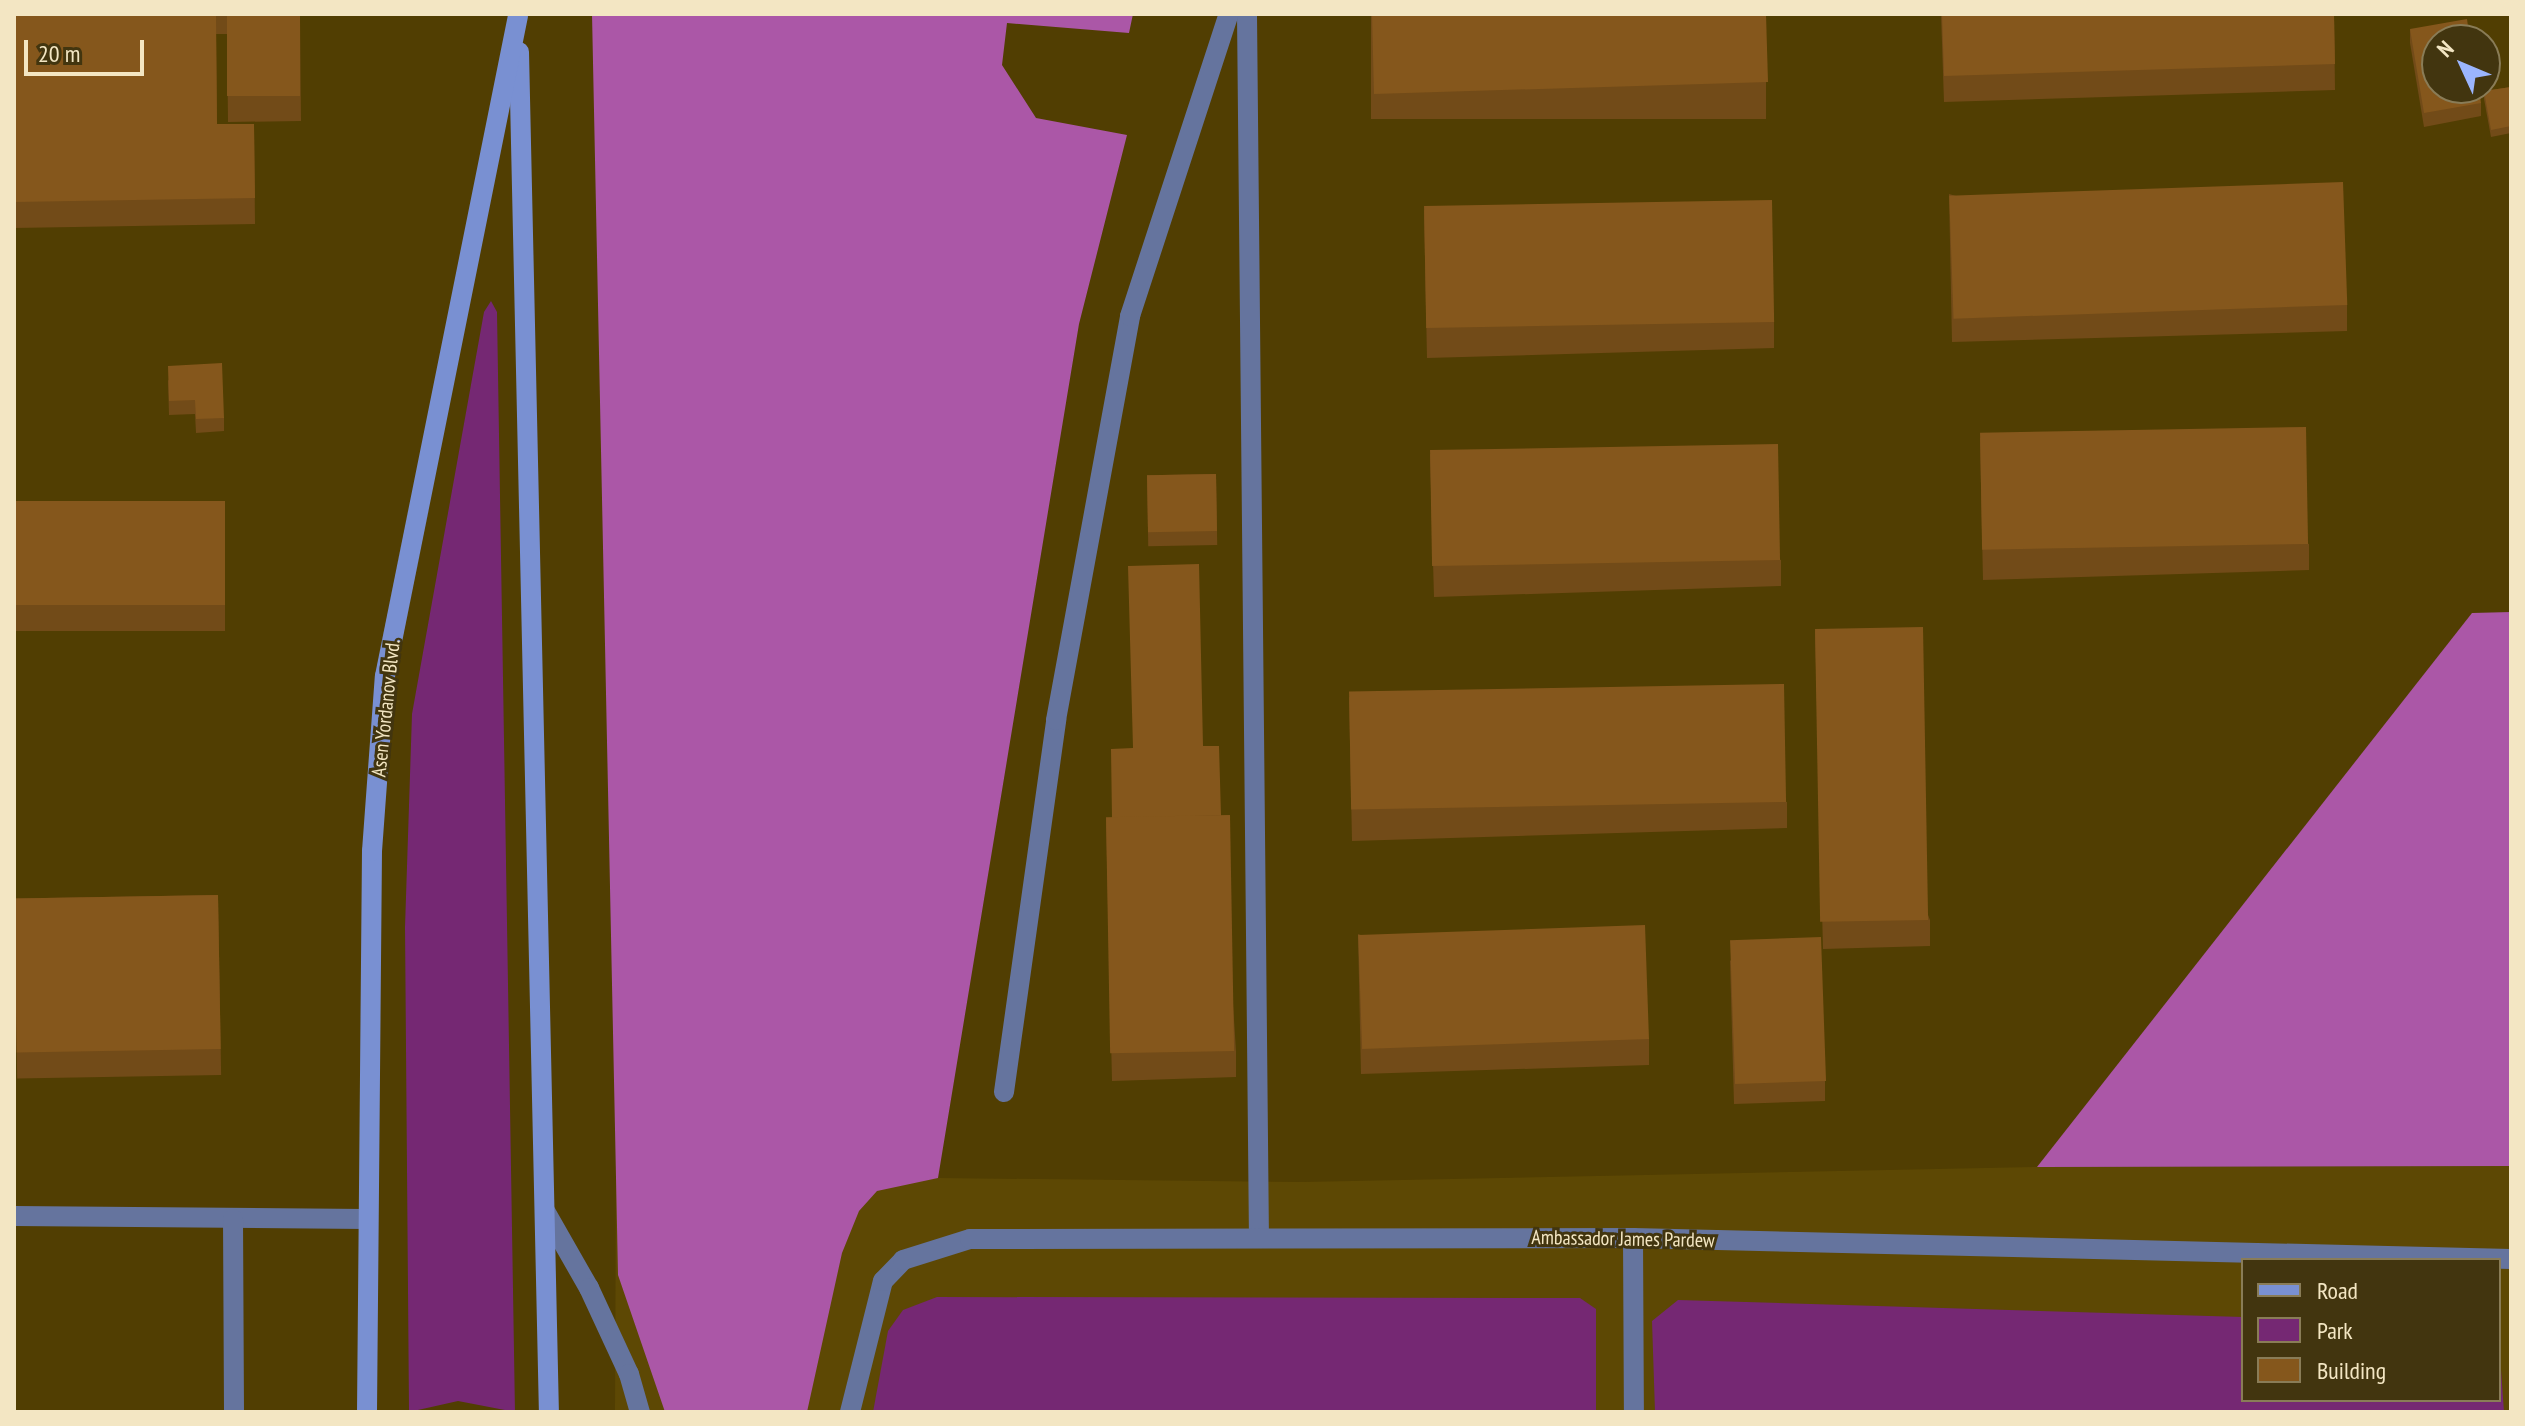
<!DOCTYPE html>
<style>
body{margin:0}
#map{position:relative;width:2525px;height:1426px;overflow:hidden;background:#513e02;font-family:"PT Sans Narrow",sans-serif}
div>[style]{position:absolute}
.built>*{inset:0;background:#5d4804}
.green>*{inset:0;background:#752873}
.forest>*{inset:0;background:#ab57a7}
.lane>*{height:20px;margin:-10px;padding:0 10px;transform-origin:10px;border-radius:10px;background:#65749e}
.street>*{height:20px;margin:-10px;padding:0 10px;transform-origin:10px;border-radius:10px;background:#65749e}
.secondary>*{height:20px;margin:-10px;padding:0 10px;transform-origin:10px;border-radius:10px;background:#7990d2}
.wall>*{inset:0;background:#724b18;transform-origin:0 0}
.building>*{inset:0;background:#85571c;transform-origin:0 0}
span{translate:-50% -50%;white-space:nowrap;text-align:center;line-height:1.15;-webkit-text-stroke:6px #42350f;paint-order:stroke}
.street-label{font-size:20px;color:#f3e6c3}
.frame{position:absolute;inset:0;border:16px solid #f3e6c3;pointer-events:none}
.legend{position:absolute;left:2241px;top:1258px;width:260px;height:144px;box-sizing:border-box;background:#42350f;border:2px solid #897c57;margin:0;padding:10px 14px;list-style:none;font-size:24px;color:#f3e6c3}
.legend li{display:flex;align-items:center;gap:16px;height:40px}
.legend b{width:40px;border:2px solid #897c57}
.north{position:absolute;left:2421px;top:24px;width:80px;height:80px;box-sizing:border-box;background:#42350f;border:2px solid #897c57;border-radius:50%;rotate:314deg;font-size:22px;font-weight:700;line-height:32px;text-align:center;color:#f3e6c3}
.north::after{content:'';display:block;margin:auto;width:28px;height:36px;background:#9bb5fd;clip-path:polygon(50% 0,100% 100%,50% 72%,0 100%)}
.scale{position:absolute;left:24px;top:40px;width:120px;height:36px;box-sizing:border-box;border:4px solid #f3e6c3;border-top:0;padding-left:10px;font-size:24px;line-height:28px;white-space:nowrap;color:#f3e6c3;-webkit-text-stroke:6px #42350f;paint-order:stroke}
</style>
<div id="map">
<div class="built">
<div style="clip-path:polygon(evenodd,616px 1156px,938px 1178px,1303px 1182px,2037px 1167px,2511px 1166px,2511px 1412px,615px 1412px,616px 1156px,2243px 1260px,2499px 1260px,2499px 1400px,2243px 1400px,2243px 1260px)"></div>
</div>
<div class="green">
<div style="clip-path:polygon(491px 301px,497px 312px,515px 1412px,458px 1401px,409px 1412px,405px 927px,412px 714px,484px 312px)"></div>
<div style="clip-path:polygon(937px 1297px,1580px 1298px,1596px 1309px,1596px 1412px,873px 1412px,888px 1331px,903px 1310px)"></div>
<div style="clip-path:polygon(1678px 1300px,2243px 1317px,2243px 1400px,2499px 1400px,2499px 1342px,2504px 1412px,1655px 1412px,1652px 1321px)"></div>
</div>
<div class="forest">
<div style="clip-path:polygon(592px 14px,1133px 14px,1129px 33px,1007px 23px,1002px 65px,1036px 118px,1127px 135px,1079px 324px,938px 1178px,877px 1191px,859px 1211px,842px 1253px,807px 1412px,665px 1412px,618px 1275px)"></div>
<div style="clip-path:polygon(2511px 612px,2511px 1166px,2037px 1167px,2472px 613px)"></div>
</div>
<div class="lane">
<div style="left:1247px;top:14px;width:1224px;rotate:89.44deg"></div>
<div style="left:1004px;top:1092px;width:376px;rotate:-82deg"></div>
<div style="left:1056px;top:720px;width:411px;rotate:-79.6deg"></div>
<div style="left:1130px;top:316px;width:318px;rotate:-71.9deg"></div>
<div style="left:14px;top:1216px;width:352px;rotate:0.5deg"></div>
<div style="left:233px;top:1219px;width:193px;rotate:89.7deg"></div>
<div style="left:1633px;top:1238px;width:174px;rotate:89.7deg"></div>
</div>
<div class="street">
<div style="left:545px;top:1211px;width:89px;rotate:60.3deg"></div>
<div style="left:589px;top:1288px;width:95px;rotate:65.1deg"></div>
<div style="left:629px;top:1374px;width:40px;rotate:74deg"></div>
<div style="left:850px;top:1412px;width:135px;rotate:-75.9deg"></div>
<div style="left:883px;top:1281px;width:29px;rotate:-46deg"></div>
<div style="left:903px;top:1260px;width:70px;rotate:-17.4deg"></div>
<div style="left:970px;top:1239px;width:663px;rotate:-0.09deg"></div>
<div style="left:1633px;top:1238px;width:878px;rotate:1.37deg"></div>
</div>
<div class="secondary">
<div style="left:519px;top:52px;width:1360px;rotate:88.74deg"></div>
<div style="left:367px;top:1412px;width:561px;rotate:-89.49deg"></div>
<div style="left:372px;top:851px;width:175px;rotate:-85.8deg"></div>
<div style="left:385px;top:676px;width:673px;rotate:-78.61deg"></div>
</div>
<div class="wall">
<div style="clip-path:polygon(14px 14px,300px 14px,301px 121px,228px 122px,227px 34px,216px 34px,217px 124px,254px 124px,255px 224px,14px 228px)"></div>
<div style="left:1371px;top:14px;width:395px;height:105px"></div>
<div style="clip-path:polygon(1941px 14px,2334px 14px,2335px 90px,1944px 102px)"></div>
<div style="clip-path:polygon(2410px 29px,2481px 103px,2481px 116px,2424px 127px,2410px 43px)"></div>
<div style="clip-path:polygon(2511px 87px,2511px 133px,2491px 137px,2484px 99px,2484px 91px)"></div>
<div style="clip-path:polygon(1949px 194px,2347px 305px,2347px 331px,1952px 342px)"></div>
<div style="clip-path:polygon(1424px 210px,1774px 322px,1774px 348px,1427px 358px)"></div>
<div style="clip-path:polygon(168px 380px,224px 418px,224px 431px,196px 433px,195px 414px,169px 415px)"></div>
<div style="clip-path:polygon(1980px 438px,2309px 544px,2309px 570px,1983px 580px)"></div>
<div style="clip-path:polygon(1430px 454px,1781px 560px,1781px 586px,1434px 597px)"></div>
<div style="left:1216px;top:474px;width:71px;height:69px;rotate:89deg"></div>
<div style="left:225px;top:501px;width:130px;height:211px;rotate:90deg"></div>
<div style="clip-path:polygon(1815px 630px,1930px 920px,1930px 946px,1823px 949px)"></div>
<div style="clip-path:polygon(1349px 697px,1787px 802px,1787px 828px,1352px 841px)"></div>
<div style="clip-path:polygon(1203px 746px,1221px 815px,1236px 1051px,1236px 1077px,1112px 1081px,1106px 819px,1112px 819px)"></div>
<div style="left:218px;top:895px;width:180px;height:204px;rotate:89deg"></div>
<div style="clip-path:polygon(1358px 934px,1649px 1039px,1649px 1065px,1361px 1074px)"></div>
<div style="clip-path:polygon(1730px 960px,1825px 1081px,1825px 1101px,1734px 1104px)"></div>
</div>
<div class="building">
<div style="clip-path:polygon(14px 14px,216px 14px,217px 124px,254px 124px,255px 198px,14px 202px)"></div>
<div style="left:227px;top:14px;width:73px;height:82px"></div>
<div style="clip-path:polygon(1372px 14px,1766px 14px,1768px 82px,1374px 94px)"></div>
<div style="clip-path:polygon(1942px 14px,2334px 14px,2335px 64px,1944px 76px)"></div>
<div style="clip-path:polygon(2467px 19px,2470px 40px,2437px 40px,2437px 88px,2479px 88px,2481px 103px,2424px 113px,2410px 29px)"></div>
<div style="clip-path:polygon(2511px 87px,2511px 126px,2491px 130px,2484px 91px)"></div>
<div style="left:2343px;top:182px;width:123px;height:394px;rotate:88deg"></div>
<div style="left:1772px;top:200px;width:122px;height:348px;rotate:89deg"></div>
<div style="clip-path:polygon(222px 363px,224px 418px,196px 419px,195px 400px,169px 401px,168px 366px)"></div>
<div style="left:2306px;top:427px;width:117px;height:326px;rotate:89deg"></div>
<div style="left:1778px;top:444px;width:116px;height:348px;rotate:89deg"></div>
<div style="left:1216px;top:474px;width:57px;height:69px;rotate:89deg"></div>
<div style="left:225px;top:501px;width:104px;height:211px;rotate:90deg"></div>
<div style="clip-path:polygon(1199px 564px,1203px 746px,1219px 746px,1221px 815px,1112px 819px,1111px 749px,1133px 748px,1128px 566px)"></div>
<div style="left:1923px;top:627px;width:293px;height:108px;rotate:89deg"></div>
<div style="left:1784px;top:684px;width:118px;height:435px;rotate:89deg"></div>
<div style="left:1230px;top:815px;width:236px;height:124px;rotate:89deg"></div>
<div style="left:218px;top:895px;width:154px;height:204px;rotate:89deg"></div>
<div style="left:1645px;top:925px;width:114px;height:287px;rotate:88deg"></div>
<div style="left:1821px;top:937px;width:144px;height:91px;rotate:88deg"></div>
</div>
<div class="street-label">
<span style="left:386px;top:708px;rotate:-84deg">Asen Yordanov Blvd.</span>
<span style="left:1623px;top:1239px;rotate:1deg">Ambassador James Pardew</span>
</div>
<div class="frame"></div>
<ul class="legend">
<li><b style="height:10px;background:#7990d2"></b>Road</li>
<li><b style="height:22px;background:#752873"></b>Park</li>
<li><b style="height:22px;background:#85571c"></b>Building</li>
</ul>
<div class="north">N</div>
<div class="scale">20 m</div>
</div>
